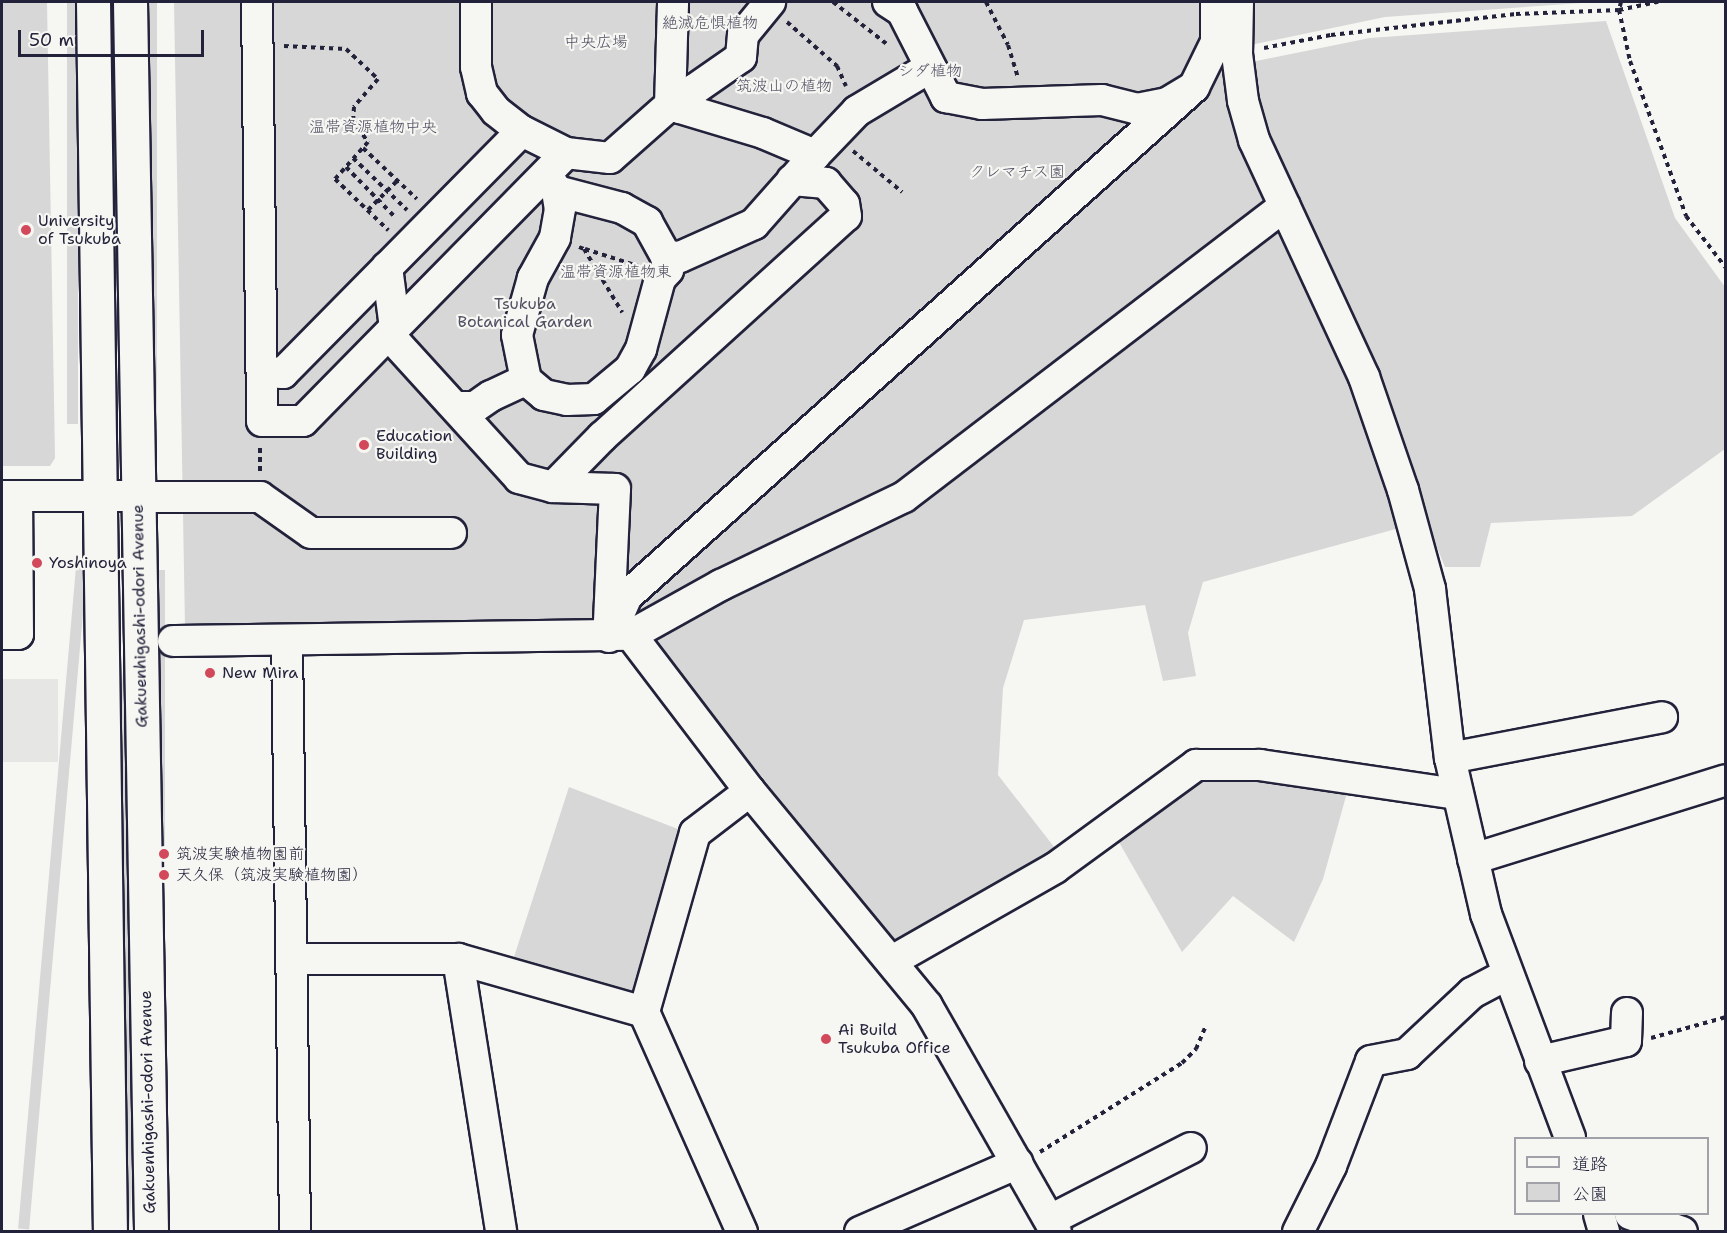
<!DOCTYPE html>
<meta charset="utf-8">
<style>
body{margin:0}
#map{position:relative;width:1727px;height:1233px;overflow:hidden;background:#f6f6f2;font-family:"Shantell Sans","Klee One",sans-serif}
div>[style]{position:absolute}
.built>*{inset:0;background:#e6e6e4;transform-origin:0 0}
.green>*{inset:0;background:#d7d7d7;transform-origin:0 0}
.path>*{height:4px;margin-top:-2px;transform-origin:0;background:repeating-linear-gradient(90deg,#22223b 0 4.5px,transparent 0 9px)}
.roads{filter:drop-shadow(2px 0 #22223b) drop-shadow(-2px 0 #22223b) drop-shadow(0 2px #22223b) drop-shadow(0 -2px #22223b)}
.minor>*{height:30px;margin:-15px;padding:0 15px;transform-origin:15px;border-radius:15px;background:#f6f6f2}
.major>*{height:33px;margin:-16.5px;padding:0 16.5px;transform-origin:16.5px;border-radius:16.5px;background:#f6f6f2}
.dots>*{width:16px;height:16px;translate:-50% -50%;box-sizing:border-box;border:3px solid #f6f6f2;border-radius:50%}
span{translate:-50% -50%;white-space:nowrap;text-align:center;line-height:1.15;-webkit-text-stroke:4.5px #f6f6f2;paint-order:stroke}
.park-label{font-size:16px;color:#4f4f62}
.poi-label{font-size:16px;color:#22223b}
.left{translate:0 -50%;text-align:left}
.street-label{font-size:16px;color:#22223b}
.frame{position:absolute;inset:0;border:3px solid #22223b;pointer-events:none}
.legend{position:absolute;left:1514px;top:1137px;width:195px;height:78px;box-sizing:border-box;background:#f6f6f2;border:2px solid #a1a1a9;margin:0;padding:8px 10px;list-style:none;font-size:18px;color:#22223b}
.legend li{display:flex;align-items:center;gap:12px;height:30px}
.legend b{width:30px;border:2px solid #a1a1a9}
.scale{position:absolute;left:18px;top:30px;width:186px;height:27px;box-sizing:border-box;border:3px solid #22223b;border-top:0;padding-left:8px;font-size:18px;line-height:21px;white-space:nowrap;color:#22223b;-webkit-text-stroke:4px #f6f6f2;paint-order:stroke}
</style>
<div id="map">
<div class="built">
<div style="left:2px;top:679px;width:56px;height:83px"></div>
</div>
<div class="green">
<div style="clip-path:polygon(2px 2px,47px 2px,55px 458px,50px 466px,2px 466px)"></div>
<div style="left:67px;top:2px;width:11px;height:422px"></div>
<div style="left:146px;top:2px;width:11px;height:423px"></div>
<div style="clip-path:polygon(174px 2px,1227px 2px,1230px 99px,1266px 210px,896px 490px,615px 626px,185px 627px)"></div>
<div style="clip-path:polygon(1250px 2px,1596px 2px,1385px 17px,1255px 44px,1249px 42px)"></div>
<div style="clip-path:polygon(1606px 21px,1675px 218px,1725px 287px,1725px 449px,1632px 516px,1491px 523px,1480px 567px,1445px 567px,1256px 105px,1256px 61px,1370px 38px)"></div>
<div style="clip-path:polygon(1283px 229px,1353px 377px,1403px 527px,1203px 582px,1188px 633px,1196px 676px,1163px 681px,1145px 605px,1024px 620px,1003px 688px,998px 775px,1058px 852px,896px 943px,654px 643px,655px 633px,911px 507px,1274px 230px)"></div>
<div style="left:76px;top:567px;width:11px;height:664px;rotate:5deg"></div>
<div style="left:154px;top:570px;width:11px;height:661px"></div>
<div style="clip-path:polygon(125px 647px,134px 1157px,129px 1231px,124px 1232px,117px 744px)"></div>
<div style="clip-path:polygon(1199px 771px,1348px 789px,1323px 879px,1294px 942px,1233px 896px,1182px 952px,1116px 837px)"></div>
<div style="clip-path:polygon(569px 787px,683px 831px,641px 989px,629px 995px,513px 960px)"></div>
</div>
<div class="path">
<div style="left:833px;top:2px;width:70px;rotate:38deg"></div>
<div style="left:986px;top:2px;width:48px;rotate:62.9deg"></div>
<div style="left:1008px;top:45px;width:34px;rotate:73deg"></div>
<div style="left:1621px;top:2px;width:8px;rotate:104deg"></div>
<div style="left:1619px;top:10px;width:52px;rotate:77.8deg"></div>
<div style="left:1630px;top:61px;width:165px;rotate:70.1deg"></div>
<div style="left:1686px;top:216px;width:66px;rotate:52.4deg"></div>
<div style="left:787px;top:22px;width:67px;rotate:41.3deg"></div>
<div style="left:837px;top:66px;width:22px;rotate:66deg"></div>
<div style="left:284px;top:46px;width:62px;rotate:2.8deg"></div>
<div style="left:346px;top:49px;width:44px;rotate:43.2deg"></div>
<div style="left:378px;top:79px;width:37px;rotate:131deg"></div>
<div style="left:354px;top:107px;width:13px;rotate:94deg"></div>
<div style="left:353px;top:120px;width:27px;rotate:56deg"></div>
<div style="left:368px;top:142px;width:50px;rotate:131.7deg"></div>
<div style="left:335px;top:179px;width:74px;rotate:43.9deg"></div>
<div style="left:1264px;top:48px;width:68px;rotate:-11deg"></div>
<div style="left:1331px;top:35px;width:186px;rotate:-6.5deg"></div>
<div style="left:1516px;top:14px;width:103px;rotate:-2.2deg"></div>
<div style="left:1619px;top:10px;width:40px;rotate:-12deg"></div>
<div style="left:363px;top:148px;width:74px;rotate:43.4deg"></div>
<div style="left:853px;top:151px;width:64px;rotate:39.9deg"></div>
<div style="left:353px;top:158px;width:75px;rotate:43.9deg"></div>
<div style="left:346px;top:167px;width:71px;rotate:45.6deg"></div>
<div style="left:368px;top:210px;width:41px;rotate:-45deg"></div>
<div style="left:579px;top:247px;width:5px;rotate:22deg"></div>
<div style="left:584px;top:249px;width:74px;rotate:58.9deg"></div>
<div style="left:585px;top:249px;width:56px;rotate:17.8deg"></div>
<div style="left:260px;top:471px;width:25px;rotate:-90deg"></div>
<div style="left:1651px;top:1038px;width:78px;rotate:-15.6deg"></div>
<div style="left:1040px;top:1152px;width:168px;rotate:-32.1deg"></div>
<div style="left:1182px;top:1063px;width:20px;rotate:-45deg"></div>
<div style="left:1196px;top:1049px;width:25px;rotate:-67deg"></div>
</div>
<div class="roads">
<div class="minor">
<div style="left:257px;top:2px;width:419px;rotate:89.3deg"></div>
<div style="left:262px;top:421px;width:41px"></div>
<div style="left:303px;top:421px;width:375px;rotate:-45.5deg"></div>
<div style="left:476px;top:2px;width:65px;rotate:90deg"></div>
<div style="left:476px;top:67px;width:27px;rotate:77deg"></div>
<div style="left:482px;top:93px;width:23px;rotate:52deg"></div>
<div style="left:496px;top:111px;width:33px;rotate:38deg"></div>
<div style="left:888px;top:2px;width:17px;rotate:33deg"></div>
<div style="left:902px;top:11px;width:97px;rotate:62.9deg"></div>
<div style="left:946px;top:97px;width:37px;rotate:11deg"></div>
<div style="left:982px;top:104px;width:120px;rotate:-1.9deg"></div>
<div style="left:1102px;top:100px;width:36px;rotate:14deg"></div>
<div style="left:1137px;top:109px;width:31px;rotate:-11deg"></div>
<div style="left:1167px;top:103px;width:31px;rotate:-31deg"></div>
<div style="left:1194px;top:87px;width:50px;rotate:-63.9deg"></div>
<div style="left:1216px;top:42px;width:40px;rotate:-90deg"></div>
<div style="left:1238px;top:2px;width:52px;rotate:91.1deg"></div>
<div style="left:1237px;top:54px;width:47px;rotate:82.7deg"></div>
<div style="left:1243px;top:101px;width:41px;rotate:74.2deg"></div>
<div style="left:1254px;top:140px;width:261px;rotate:65.1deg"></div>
<div style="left:1364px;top:377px;width:120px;rotate:71deg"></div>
<div style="left:1403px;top:490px;width:103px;rotate:74.7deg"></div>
<div style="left:1430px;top:589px;width:170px;rotate:83.3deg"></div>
<div style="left:1450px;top:758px;width:160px;rotate:77deg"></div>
<div style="left:1486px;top:914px;width:239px;rotate:69.4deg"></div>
<div style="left:670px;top:105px;width:103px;rotate:-88.3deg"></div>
<div style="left:815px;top:155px;width:61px;rotate:-46.3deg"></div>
<div style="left:857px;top:111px;width:84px;rotate:-30.8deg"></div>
<div style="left:548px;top:177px;width:17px;rotate:57deg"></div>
<div style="left:557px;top:191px;width:67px;rotate:14.7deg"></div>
<div style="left:622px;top:208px;width:29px;rotate:29deg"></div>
<div style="left:647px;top:222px;width:39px;rotate:61deg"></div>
<div style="left:557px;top:191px;width:18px;rotate:81deg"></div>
<div style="left:560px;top:209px;width:29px;rotate:100deg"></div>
<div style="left:555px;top:238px;width:46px;rotate:118.8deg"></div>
<div style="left:533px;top:278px;width:59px;rotate:105.7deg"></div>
<div style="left:517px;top:335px;width:46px;rotate:78.7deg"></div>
<div style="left:526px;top:380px;width:23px;rotate:40deg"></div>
<div style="left:544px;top:395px;width:24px;rotate:12deg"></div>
<div style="left:567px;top:400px;width:27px;rotate:-2deg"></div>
<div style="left:594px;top:399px;width:47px;rotate:-39.8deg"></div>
<div style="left:630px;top:369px;width:23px;rotate:-61deg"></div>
<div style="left:641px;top:349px;width:73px;rotate:-74.8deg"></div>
<div style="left:660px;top:279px;width:12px;rotate:-48deg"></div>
<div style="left:668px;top:270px;width:14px;rotate:-98deg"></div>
<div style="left:666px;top:256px;width:14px;rotate:4deg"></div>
<div style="left:680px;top:257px;width:81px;rotate:-24deg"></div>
<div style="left:754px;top:224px;width:92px;rotate:-48.5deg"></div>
<div style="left:815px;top:155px;width:56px;rotate:-157.1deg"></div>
<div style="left:763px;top:133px;width:87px;rotate:-163.2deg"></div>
<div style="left:680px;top:108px;width:24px;rotate:-52deg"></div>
<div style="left:695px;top:89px;width:56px;rotate:-34.8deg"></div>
<div style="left:741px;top:57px;width:22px;rotate:-85deg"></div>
<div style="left:743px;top:35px;width:43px;rotate:-50.7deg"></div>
<div style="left:387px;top:267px;width:62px;rotate:82.5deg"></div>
<div style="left:389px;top:335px;width:193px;rotate:47.7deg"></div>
<div style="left:519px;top:478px;width:35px;rotate:15deg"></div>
<div style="left:553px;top:487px;width:62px;rotate:1.8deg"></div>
<div style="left:615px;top:489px;width:133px;rotate:92.6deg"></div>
<div style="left:263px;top:372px;width:20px;rotate:3deg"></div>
<div style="left:283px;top:373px;width:340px;rotate:-45.4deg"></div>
<div style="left:522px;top:131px;width:49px;rotate:26.6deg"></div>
<div style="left:566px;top:153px;width:44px;rotate:6.5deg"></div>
<div style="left:610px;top:158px;width:80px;rotate:-41.5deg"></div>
<div style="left:670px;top:105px;width:10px;rotate:17deg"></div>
<div style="left:457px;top:407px;width:18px"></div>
<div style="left:475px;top:407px;width:19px;rotate:-35deg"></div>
<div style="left:491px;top:396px;width:38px;rotate:-25deg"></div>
<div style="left:553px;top:487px;width:70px;rotate:-45.6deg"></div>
<div style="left:602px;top:437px;width:329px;rotate:-42.2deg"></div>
<div style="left:846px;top:216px;width:12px;rotate:-99deg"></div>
<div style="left:844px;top:204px;width:28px;rotate:-131deg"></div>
<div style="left:826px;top:183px;width:34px;rotate:-175deg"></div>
<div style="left:2px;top:496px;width:258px;rotate:0.2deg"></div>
<div style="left:260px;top:497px;width:62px;rotate:35.2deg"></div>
<div style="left:311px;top:533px;width:140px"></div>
<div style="left:2px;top:634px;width:16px"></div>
<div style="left:18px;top:634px;width:138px;rotate:-90.4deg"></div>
<div style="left:631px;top:635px;width:196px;rotate:52.7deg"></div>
<div style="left:750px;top:791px;width:278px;rotate:50.5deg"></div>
<div style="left:927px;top:1006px;width:260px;rotate:60.3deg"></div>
<div style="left:609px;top:637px;width:45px;rotate:-66.3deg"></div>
<div style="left:627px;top:596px;width:762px;rotate:-41.91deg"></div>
<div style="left:173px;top:641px;width:458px;rotate:-0.8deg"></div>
<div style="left:631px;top:635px;width:103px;rotate:-29.1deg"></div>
<div style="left:721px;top:585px;width:203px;rotate:-25.7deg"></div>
<div style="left:904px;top:497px;width:479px;rotate:-37.4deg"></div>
<div style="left:287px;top:642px;width:590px;rotate:89.22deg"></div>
<div style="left:1450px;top:758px;width:216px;rotate:-10.9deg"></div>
<div style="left:1473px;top:859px;width:265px;rotate:-17.3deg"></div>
<div style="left:291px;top:959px;width:167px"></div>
<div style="left:458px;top:959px;width:193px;rotate:15.9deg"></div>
<div style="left:458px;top:959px;width:276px;rotate:81deg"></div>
<div style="left:892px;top:961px;width:188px;rotate:-29.7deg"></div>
<div style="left:1055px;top:868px;width:175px;rotate:-36.1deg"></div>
<div style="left:1196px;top:765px;width:64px"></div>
<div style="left:1260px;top:765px;width:199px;rotate:8.4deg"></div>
<div style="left:1540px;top:1061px;width:88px;rotate:-13.1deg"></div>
<div style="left:1626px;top:1041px;width:28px;rotate:-88deg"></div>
<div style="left:1599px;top:1214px;width:19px;rotate:74deg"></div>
<div style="left:1630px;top:1214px;width:55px;rotate:19.1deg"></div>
<div style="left:1050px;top:1220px;width:158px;rotate:-27.1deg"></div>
<div style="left:742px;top:1232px;width:241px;rotate:-114deg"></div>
<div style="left:644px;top:1012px;width:186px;rotate:-74.1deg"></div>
<div style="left:695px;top:833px;width:69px;rotate:-37.4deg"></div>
<div style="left:860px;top:1232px;width:172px;rotate:-23.6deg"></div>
<div style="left:1298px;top:1232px;width:74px;rotate:-63.4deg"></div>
<div style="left:1331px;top:1166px;width:112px;rotate:-69.1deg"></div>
<div style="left:1371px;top:1061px;width:37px;rotate:-11deg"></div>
<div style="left:1407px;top:1054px;width:89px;rotate:-43.2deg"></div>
<div style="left:1472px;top:993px;width:38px;rotate:-28deg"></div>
</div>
<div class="major">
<div style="left:93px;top:2px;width:1230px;rotate:89.21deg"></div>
<div style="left:130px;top:2px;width:1230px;rotate:89.02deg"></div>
</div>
</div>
<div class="dots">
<div style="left:26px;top:230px;background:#d1495b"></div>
<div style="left:364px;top:445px;background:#d1495b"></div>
<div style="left:37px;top:563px;background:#d1495b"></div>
<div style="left:210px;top:673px;background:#d1495b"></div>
<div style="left:164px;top:854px;background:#d1495b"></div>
<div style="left:164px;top:875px;background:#d1495b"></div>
<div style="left:826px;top:1039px;background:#d1495b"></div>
</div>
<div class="park-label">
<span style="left:710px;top:23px">絶滅危惧植物</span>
<span style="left:596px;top:42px">中央広場</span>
<span style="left:930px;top:71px">シダ植物</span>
<span style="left:784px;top:86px">筑波山の植物</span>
<span style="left:373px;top:127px">温帯資源植物中央</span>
<span style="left:1017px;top:172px">クレマチス園</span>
<span style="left:616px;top:272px">温帯資源植物東</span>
<span style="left:525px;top:313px">Tsukuba<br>Botanical Garden</span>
</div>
<div class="poi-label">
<span class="left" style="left:38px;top:230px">University<br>of Tsukuba</span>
<span class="left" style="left:376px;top:445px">Education<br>Building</span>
<span class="left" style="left:49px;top:563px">Yoshinoya</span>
<span class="left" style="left:222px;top:673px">New Mira</span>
<span class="left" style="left:176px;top:854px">筑波実験植物園前</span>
<span class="left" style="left:176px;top:875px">天久保（筑波実験植物園）</span>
<span class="left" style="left:838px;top:1039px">Ai Build<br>Tsukuba Office</span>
</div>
<div class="street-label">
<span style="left:140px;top:616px;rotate:-91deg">Gakuenhigashi-odori Avenue</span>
<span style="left:148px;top:1102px;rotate:-91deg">Gakuenhigashi-odori Avenue</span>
</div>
<div class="frame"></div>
<ul class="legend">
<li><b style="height:8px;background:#f6f6f2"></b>道路</li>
<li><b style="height:16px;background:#d7d7d7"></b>公園</li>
</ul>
<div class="scale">50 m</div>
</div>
